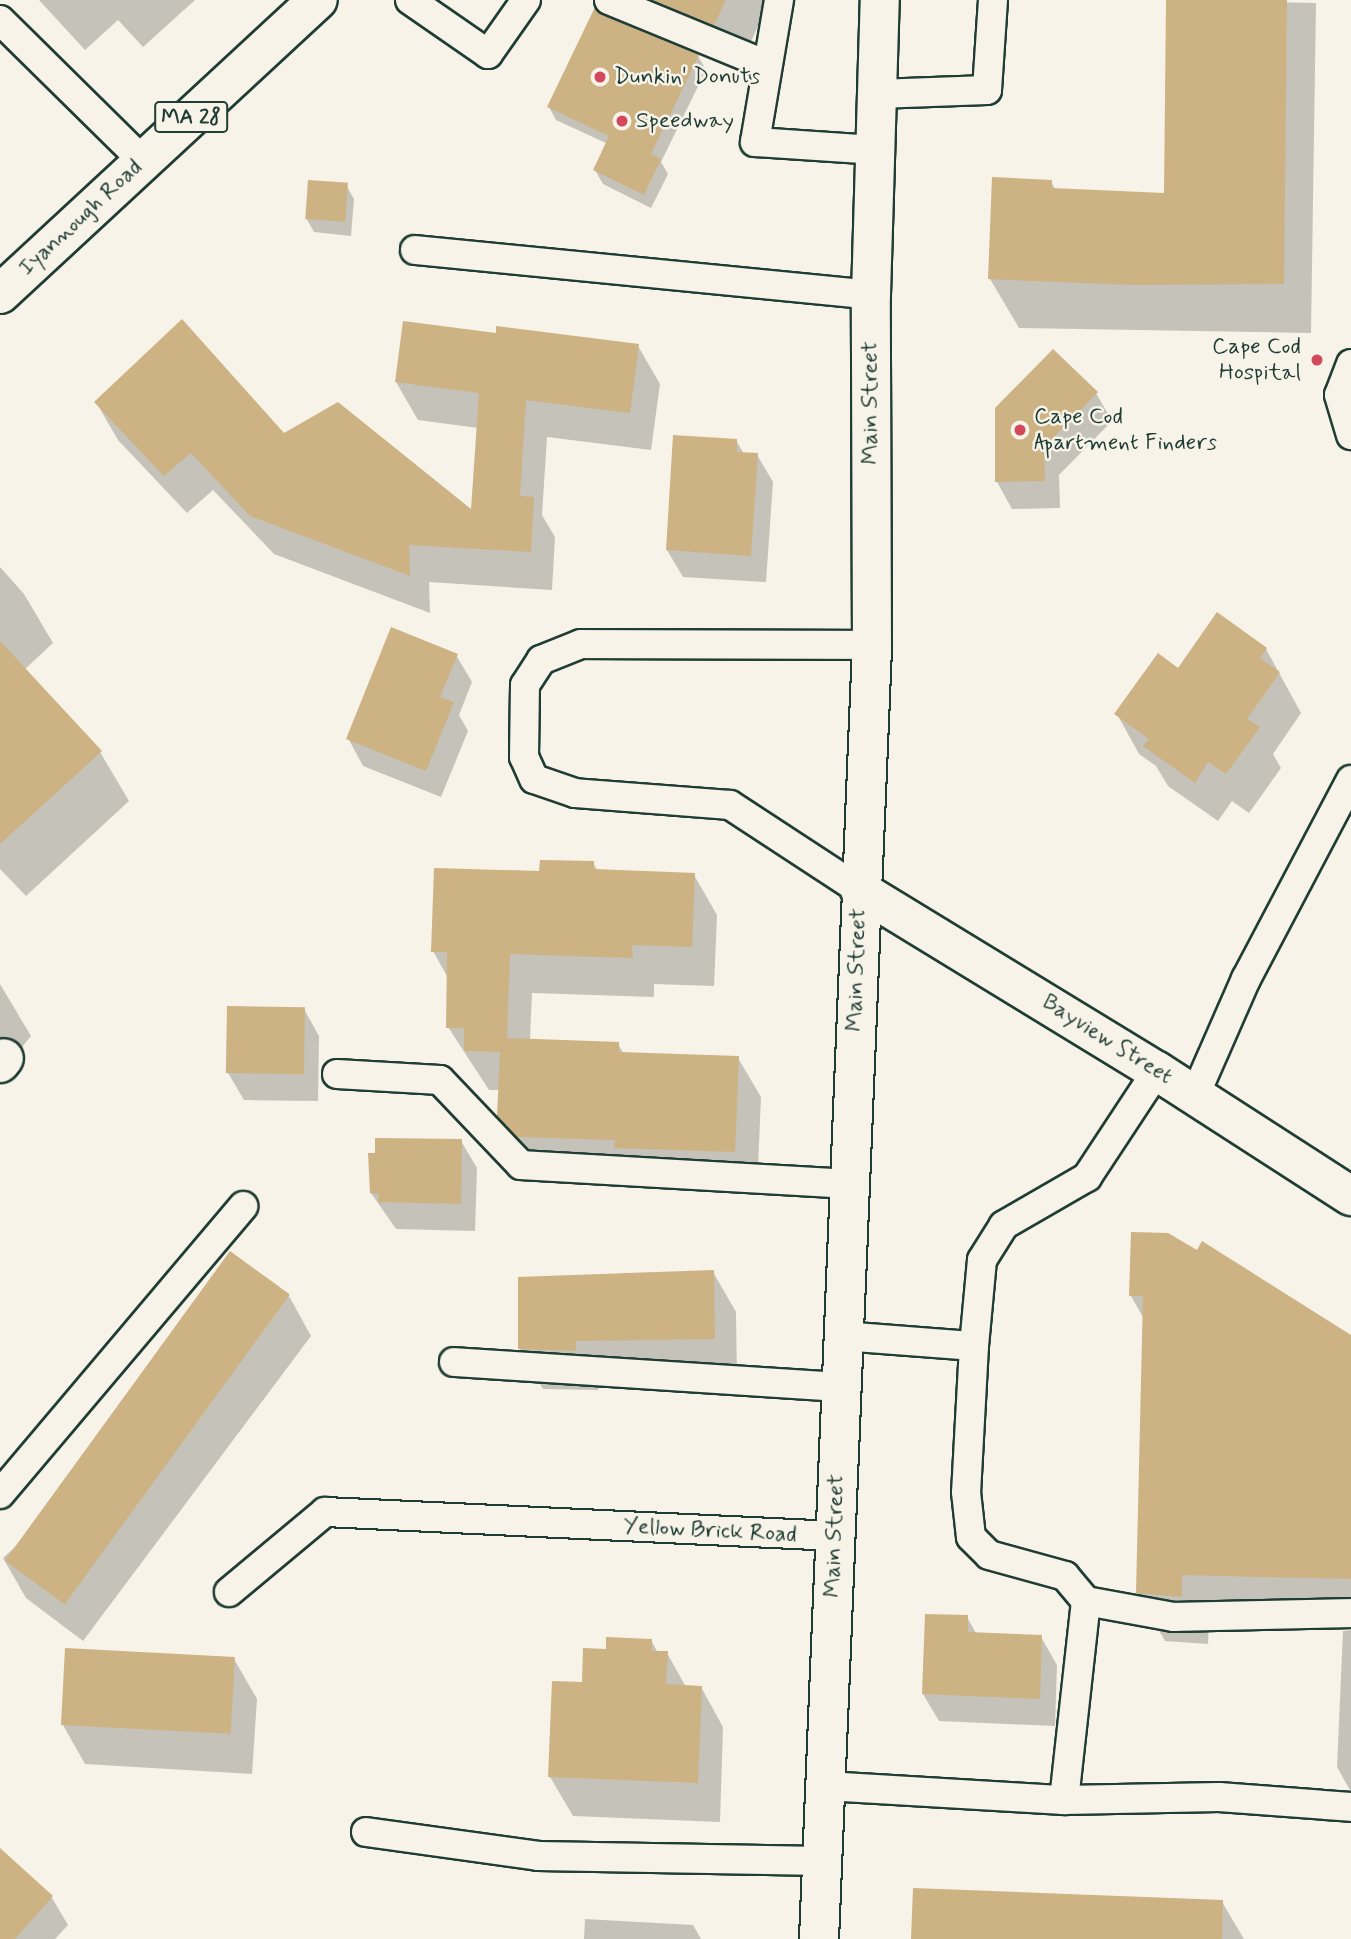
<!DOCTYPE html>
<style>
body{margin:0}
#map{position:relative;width:1351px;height:1939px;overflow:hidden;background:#f7f3e8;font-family:Mynerve,sans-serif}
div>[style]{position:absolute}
.shadow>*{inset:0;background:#0003}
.building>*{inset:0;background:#cdb283;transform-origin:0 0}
.roads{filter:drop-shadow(2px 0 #1f3d34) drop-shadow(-2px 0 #1f3d34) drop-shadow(0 2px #1f3d34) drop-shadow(0 -2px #1f3d34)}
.lane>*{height:28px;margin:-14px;padding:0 14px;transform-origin:14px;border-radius:14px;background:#f7f3e8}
.street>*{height:38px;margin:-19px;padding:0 19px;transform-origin:19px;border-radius:19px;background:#f7f3e8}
.secondary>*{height:38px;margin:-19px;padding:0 19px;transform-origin:19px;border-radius:19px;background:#f7f3e8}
.primary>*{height:38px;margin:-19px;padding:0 19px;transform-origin:19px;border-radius:19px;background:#f7f3e8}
.dots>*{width:19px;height:19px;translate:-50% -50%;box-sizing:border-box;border:4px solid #f7f3e8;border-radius:50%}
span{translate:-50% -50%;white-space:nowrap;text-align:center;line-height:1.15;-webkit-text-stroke:5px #f7f3e8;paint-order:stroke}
.shield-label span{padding:2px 5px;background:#f7f3e8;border:2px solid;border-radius:5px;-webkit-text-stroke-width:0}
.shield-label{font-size:21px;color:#1f3d34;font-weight:700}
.poi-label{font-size:23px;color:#1f3d34}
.left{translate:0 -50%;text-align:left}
.right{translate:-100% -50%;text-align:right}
.street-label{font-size:23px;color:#1f3d34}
</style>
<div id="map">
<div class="shadow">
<div style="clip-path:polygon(39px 0,195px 0,143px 47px,118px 20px,85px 50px)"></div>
<div style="clip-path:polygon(623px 0,770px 0,748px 48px)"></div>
<div style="clip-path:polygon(1168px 0,1316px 3px,1311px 333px,1019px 328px,990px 279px,1051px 182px,1056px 190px,1165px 194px)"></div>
<div style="clip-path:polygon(698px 56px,706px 70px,661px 162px,668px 174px,651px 208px,603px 184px,595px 170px,608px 144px,556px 120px,549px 107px)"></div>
<div style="clip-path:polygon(346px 185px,354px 199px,351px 236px,314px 232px,306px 218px)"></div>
<div style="clip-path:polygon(497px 335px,638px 346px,660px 384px,651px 450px,547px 437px,542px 515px,555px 537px,552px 590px,429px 582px,430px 613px,274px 554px,213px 490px,187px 513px,118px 440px,96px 402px,284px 436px,473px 512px,478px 428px,418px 420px,396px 382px)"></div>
<div style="clip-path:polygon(1096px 393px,1112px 421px,1059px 475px,1060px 508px,1012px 509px,997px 482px)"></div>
<div style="clip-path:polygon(736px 440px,744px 454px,757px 455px,773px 482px,766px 582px,683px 577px,667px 550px)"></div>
<div style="clip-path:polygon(0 567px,24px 594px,53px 643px,24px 670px,100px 752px,129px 801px,26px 896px,0 869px)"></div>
<div style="clip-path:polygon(1266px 649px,1301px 713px,1273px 754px,1281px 768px,1249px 813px,1232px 801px,1218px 821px,1168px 786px,1156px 766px,1139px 754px,1117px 714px,1179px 670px)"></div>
<div style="clip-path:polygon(456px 655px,472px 682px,459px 715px,468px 731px,441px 797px,363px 766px,348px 738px)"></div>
<div style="clip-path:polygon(593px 863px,598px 871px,694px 875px,717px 915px,714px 986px,654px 984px,654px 997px,532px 993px,530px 1040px,618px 1044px,624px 1054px,738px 1058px,761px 1097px,757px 1191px,639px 1187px,635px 1179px,522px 1156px,499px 1116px,500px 1090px,489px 1090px,448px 1027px,448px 978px,433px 951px,541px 873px)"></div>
<div style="clip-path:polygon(0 984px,31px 1036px,0 1074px)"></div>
<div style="clip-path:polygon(304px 1009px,319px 1036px,318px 1101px,244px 1100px,228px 1073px)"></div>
<div style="clip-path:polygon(461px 1141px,477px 1168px,475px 1231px,396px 1229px,371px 1193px)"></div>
<div style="clip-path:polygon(1132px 1233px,1351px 1338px,1351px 1626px,1209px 1622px,1208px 1644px,1165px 1641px,1137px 1593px,1144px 1319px,1131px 1296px)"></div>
<div style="clip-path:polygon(713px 1272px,736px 1312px,737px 1378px,598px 1380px,598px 1390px,543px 1389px,520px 1349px,621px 1277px,621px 1273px)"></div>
<div style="clip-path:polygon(289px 1296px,311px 1336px,83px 1641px,26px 1598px,3px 1558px)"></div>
<div style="clip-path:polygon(967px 1617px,977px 1635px,1041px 1637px,1057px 1665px,1055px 1726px,939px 1721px,923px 1694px)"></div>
<div style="clip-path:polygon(1351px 1630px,1351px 1792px,1337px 1767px,1343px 1631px)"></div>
<div style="clip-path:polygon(651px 1640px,658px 1653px,667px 1653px,686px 1687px,701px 1687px,723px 1727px,720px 1822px,573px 1816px,550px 1777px,584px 1684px,607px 1651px)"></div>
<div style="clip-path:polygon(234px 1659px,257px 1699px,252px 1774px,85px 1764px,63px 1725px)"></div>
<div style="clip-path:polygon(5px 1855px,52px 1898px,68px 1925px,55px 1939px,14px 1939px,0 1926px,0 1860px)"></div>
<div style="clip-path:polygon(1222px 1902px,1244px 1939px,913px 1939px)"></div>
<div style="clip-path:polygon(585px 1919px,693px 1925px,701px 1939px,584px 1939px)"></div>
</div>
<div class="building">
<div style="clip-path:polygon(653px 0,726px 0,714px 25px)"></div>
<div style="clip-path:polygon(1166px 0,1287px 0,1284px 284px,1134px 285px,988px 279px,992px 177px,1052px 180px,1052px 188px,1164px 193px)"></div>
<div style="clip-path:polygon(595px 7px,603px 15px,699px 55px,651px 154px,661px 159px,644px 195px,593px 170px,609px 136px,547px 107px)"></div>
<div style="left:308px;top:180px;width:40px;height:39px;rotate:4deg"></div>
<div style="clip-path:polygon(182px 319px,284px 433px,338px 402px,471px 509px,479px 393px,395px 382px,403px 321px,496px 333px,496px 326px,639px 344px,630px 413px,526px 400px,520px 496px,534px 497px,531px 552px,409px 545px,410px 576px,250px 516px,191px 453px,164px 476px,94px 402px)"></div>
<div style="clip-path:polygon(1053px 349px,1098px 392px,1044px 447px,1045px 481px,995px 482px,995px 408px)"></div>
<div style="clip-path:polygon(673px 435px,737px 439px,737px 452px,758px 453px,751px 556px,666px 550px)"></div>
<div style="clip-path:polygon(1217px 612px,1267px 648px,1260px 658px,1280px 672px,1247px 719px,1260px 727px,1226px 774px,1208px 762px,1195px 783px,1143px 746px,1149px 739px,1114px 714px,1158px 653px,1178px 668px)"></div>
<div style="clip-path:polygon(391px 627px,458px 654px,440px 697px,454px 702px,426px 771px,346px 739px)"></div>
<div style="clip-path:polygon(0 641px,102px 751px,0 844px)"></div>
<div style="clip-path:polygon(540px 860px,594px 861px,594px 869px,695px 873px,692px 947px,632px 945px,633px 958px,510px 954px,507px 1038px,619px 1042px,619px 1052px,739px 1056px,735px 1152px,614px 1148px,615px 1140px,517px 1137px,497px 1116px,500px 1052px,464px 1051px,464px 1028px,446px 1028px,447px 952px,431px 952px,434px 868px,539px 871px)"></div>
<div style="left:227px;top:1006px;width:78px;height:67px;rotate:1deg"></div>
<div style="clip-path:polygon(375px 1138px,462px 1139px,461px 1204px,378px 1202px,379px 1194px,370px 1193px,368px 1153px,375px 1153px)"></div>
<div style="clip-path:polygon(1131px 1232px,1168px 1233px,1197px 1250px,1202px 1241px,1351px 1335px,1351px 1579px,1182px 1575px,1182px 1597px,1136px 1593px,1143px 1296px,1129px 1296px)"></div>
<div style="left:230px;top:1251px;width:74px;height:383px;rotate:36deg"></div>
<div style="clip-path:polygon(714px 1270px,715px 1339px,576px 1341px,576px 1351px,518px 1349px,518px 1277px)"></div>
<div style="clip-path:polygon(925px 1614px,968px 1615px,968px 1632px,1042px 1635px,1040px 1699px,922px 1694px)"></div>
<div style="clip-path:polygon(606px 1637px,652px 1639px,652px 1651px,668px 1651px,666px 1684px,702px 1686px,698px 1783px,548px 1777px,552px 1681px,582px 1682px,583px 1648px,606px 1649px)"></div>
<div style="left:65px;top:1648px;width:170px;height:77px;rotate:3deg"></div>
<div style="clip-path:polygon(0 1848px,53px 1896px,15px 1939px,0 1939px)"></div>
<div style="clip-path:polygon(913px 1888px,1223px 1900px,1222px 1939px,911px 1939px)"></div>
</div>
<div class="roads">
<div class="lane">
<div style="left:410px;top:0;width:95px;rotate:34.7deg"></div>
<div style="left:488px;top:54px;width:66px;rotate:-54.9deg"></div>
<div style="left:609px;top:0;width:171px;rotate:22.4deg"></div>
<div style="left:779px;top:0;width:144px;rotate:99.6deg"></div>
<div style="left:755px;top:142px;width:120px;rotate:3.8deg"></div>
<div style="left:0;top:20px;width:201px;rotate:44.6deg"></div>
<div style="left:877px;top:94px;width:110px;rotate:-2.1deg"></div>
<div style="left:987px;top:90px;width:90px;rotate:-86.2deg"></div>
<div style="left:415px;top:250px;width:458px;rotate:5.6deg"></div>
<div style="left:1351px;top:364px;width:33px;rotate:111deg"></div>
<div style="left:1339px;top:395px;width:42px;rotate:73.3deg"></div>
<div style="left:860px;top:890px;width:155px;rotate:-146.8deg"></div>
<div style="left:730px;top:805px;width:155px;rotate:-175.6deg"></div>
<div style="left:575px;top:793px;width:43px;rotate:-161.1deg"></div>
<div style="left:534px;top:779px;width:24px;rotate:-114deg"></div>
<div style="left:524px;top:757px;width:72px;rotate:-89.2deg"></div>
<div style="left:525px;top:685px;width:30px;rotate:-57deg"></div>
<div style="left:541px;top:660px;width:43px;rotate:-21.8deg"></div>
<div style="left:581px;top:644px;width:291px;rotate:0.2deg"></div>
<div style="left:337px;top:1074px;width:103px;rotate:3.3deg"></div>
<div style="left:440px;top:1080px;width:117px;rotate:46.4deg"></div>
<div style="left:521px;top:1165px;width:329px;rotate:3.3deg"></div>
<div style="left:1195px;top:1095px;width:127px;rotate:-66.3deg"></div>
<div style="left:1246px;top:979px;width:225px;rotate:-62.2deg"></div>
<div style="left:843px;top:1336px;width:131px;rotate:4.4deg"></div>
<div style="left:974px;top:1346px;width:146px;rotate:93.1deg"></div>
<div style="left:966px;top:1492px;width:45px;rotate:83.7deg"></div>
<div style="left:971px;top:1537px;width:25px;rotate:45deg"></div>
<div style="left:989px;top:1555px;width:79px;rotate:15.4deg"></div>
<div style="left:1065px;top:1576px;width:33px;rotate:50deg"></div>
<div style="left:1086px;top:1601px;width:89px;rotate:10.3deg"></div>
<div style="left:1174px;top:1617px;width:177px;rotate:-1.3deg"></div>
<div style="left:974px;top:1346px;width:86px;rotate:-84.7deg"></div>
<div style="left:982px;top:1260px;width:41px;rotate:-57.8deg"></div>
<div style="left:1004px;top:1225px;width:96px;rotate:-30deg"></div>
<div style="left:1087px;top:1177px;width:127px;rotate:-56.6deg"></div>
<div style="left:454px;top:1362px;width:388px;rotate:3.7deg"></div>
<div style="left:0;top:1494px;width:377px;rotate:-49.8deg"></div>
<div style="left:229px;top:1592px;width:125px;rotate:-39.8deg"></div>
<div style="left:325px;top:1512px;width:511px;rotate:2.69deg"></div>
<div style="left:826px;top:1786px;width:238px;rotate:3.4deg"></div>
<div style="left:1064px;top:1800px;width:155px;rotate:-1.1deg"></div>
<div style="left:1219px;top:1797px;width:132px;rotate:4.3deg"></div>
<div style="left:1064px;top:1800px;width:200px;rotate:-83.7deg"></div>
<div style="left:366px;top:1832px;width:174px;rotate:7.9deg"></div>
<div style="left:538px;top:1856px;width:285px;rotate:1deg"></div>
</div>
<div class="street">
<div style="left:0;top:1063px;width:6px;rotate:-51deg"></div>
</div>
<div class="secondary">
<div style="left:860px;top:890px;width:348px;rotate:31.4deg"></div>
<div style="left:1157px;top:1071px;width:231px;rotate:32.8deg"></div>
<div style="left:819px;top:1939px;width:1295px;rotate:-87.65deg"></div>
<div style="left:872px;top:645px;width:350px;rotate:-90.2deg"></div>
<div style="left:871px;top:295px;width:295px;rotate:-88.3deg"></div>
</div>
<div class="primary">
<div style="left:0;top:294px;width:433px;rotate:-42.8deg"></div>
</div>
</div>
<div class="dots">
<div style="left:600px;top:77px;background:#d1495b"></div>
<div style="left:622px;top:121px;background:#d1495b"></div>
<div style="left:1317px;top:360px;background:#d1495b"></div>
<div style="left:1020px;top:430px;background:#d1495b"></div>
</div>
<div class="shield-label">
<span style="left:191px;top:117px">MA 28</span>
</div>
<div class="poi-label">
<span class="left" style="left:614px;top:77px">Dunkin' Donuts</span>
<span class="left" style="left:636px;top:121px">Speedway</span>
<span class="right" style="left:1301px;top:360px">Cape Cod<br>Hospital</span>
<span class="left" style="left:1034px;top:430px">Cape Cod<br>Apartment Finders</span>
</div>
<div class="street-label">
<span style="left:81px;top:218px;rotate:-43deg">Iyannough Road</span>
<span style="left:871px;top:403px;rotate:-90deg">Main Street</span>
<span style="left:857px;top:970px;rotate:-88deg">Main Street</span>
<span style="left:1107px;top:1040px;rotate:32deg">Bayview Street</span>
<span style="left:710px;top:1531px;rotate:3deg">Yellow Brick Road</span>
<span style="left:835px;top:1536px;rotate:-88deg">Main Street</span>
</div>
</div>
